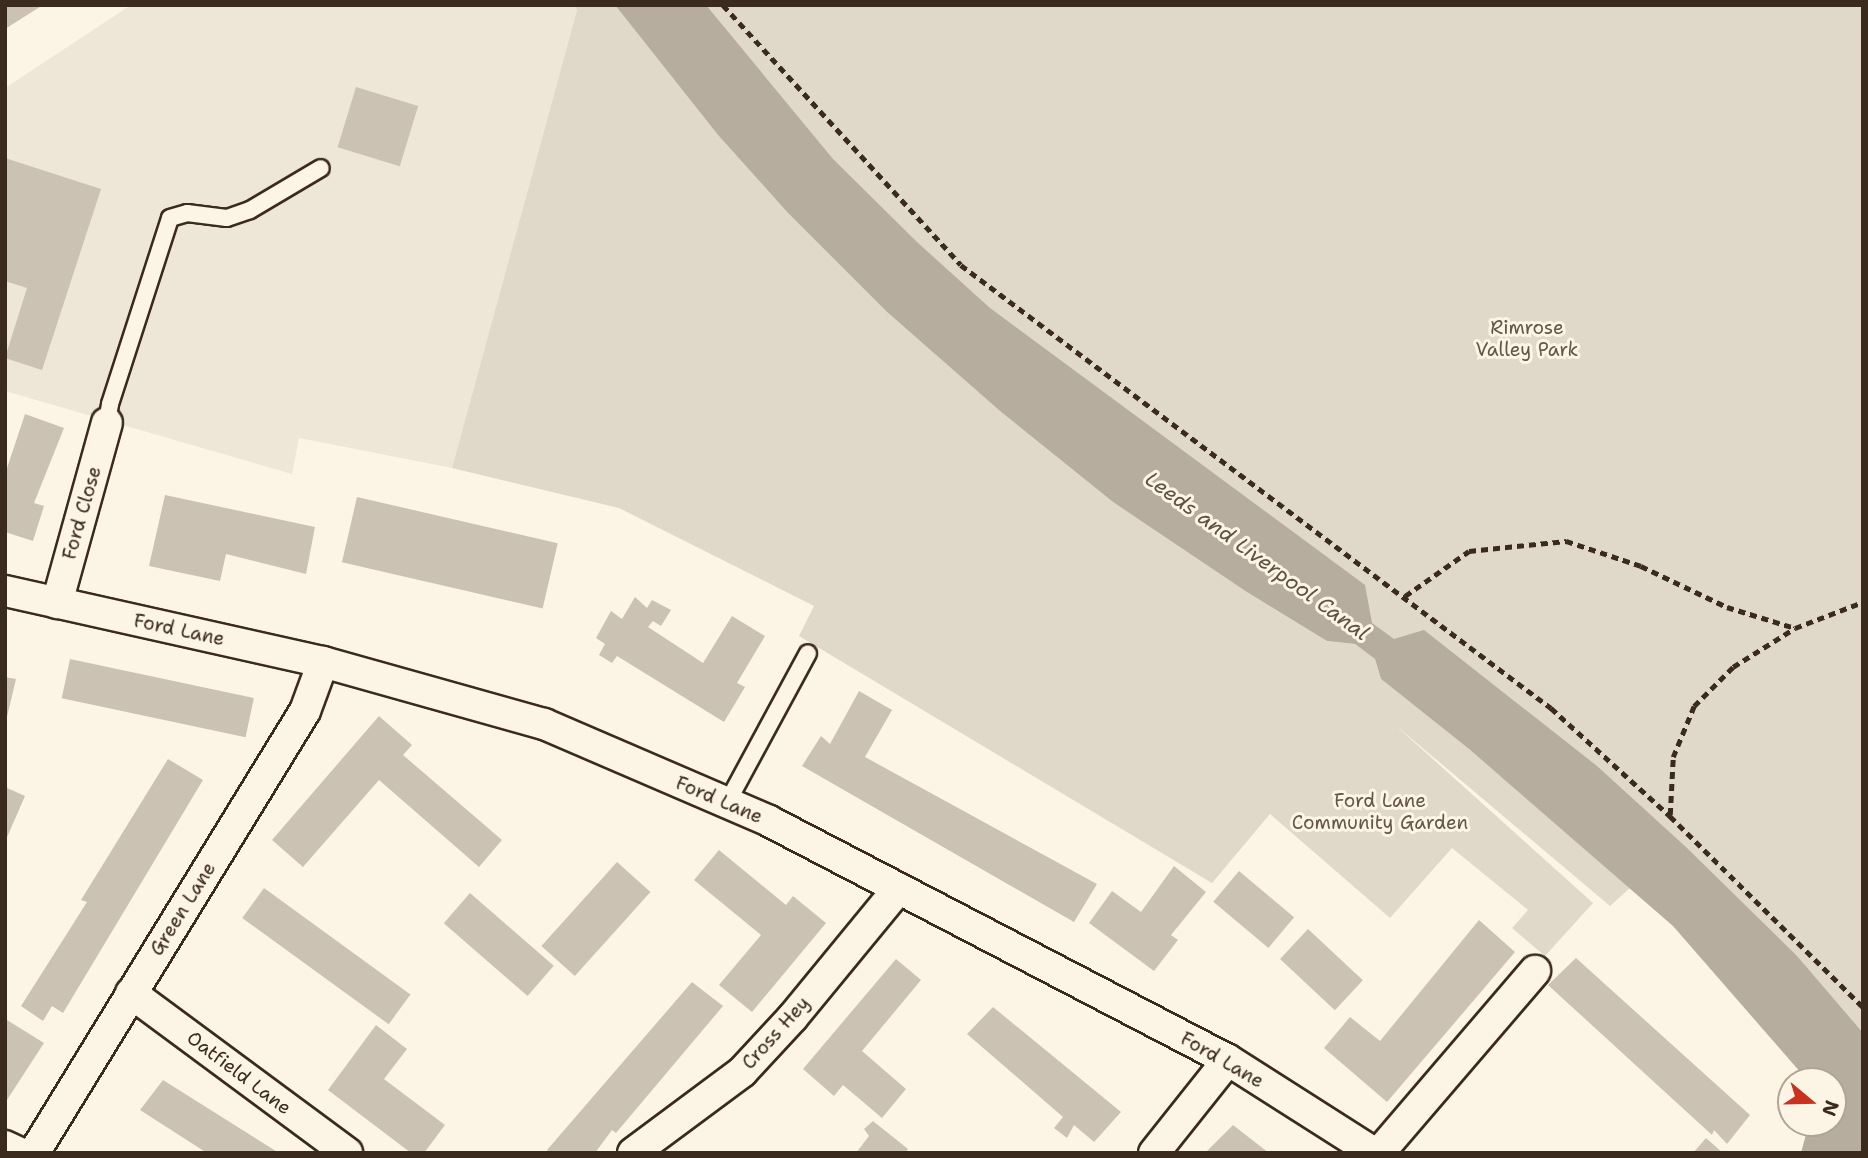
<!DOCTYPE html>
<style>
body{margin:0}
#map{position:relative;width:1868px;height:1158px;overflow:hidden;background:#fcf5e5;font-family:"Shantell Sans",sans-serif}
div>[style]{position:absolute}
.built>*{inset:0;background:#eee6d6}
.green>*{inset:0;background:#e0d8c8}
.water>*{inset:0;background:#b7ad9e}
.building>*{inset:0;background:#ccc2b3;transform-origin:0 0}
.path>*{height:4.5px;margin-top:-2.25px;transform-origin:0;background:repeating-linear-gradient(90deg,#3b2a1e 0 7px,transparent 0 12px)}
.roads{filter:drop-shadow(2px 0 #3b2a1e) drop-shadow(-2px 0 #3b2a1e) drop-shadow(0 2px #3b2a1e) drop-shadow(0 -2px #3b2a1e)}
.service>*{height:16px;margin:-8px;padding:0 8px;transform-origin:8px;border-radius:8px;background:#fcf5e5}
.minor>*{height:30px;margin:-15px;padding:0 15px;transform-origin:15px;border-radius:15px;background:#fcf5e5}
span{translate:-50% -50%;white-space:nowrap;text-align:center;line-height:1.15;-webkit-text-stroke:6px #fcf5e5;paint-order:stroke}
.park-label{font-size:19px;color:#645648}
.street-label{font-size:19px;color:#3b2a1e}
.water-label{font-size:21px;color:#605144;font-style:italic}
.frame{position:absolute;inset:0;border:7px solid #3b2a1e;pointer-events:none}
.north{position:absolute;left:1777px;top:1067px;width:70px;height:70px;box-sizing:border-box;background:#fcf5e5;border:2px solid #afa495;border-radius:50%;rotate:109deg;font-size:19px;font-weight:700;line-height:28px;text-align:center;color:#3b2a1e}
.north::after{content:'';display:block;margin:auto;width:24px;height:32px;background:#c8321e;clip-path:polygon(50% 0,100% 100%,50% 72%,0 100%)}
</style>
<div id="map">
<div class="built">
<div style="clip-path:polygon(131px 5px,574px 5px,577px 10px,452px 468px,299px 438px,292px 474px,5px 391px,5px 88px)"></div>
</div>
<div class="green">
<div style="clip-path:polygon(574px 5px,615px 5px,718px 135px,788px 213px,887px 312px,1000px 411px,1113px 502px,1327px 641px,1355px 644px,1375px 659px,1381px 679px,1469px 749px,1630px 888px,1610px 906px,1394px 724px,1593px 903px,1545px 956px,1512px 928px,1528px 910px,1452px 848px,1390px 918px,1270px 814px,1212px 883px,799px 636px,814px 606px,619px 508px,452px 468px,577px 10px)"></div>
<div style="clip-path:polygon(665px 5px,1863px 5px,1863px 1096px,1686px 895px,1133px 466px)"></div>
</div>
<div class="water">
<div style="clip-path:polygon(615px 5px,706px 5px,833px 159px,917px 242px,990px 308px,1365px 585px,1372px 623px,1394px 639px,1424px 630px,1597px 766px,1687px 848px,1797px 956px,1863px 1033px,1863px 1153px,1801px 1153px,1809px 1123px,1833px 1123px,1833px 1081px,1808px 1081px,1673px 926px,1469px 749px,1381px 679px,1375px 659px,1355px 644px,1327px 641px,1247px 592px,1113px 502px,1000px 411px,887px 312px,788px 213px,718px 135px)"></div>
</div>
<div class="building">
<div style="clip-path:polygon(5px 5px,43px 5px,5px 29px)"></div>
<div style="left:356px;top:87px;width:65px;height:63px;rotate:17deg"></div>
<div style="clip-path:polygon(5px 158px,101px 189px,42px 370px,5px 358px,27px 288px,5px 281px)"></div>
<div style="clip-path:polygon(25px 414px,64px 428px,34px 503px,44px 506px,33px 541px,5px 532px,5px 474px)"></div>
<div style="clip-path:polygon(165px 495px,315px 527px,306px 574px,226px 554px,220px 581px,149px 566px)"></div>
<div style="left:357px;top:497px;width:206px;height:67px;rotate:13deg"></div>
<div style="clip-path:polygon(635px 597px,647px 608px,652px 600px,671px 610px,661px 626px,653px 621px,648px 627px,703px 663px,732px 616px,765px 636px,737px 683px,745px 687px,724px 722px,617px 656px,612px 663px,599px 655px,605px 644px,596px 638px,611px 611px,622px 619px)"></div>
<div style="left:70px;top:659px;width:188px;height:40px;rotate:12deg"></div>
<div style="clip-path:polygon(5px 677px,16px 679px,6px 721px,5px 721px)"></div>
<div style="clip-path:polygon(859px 691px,892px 710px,865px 757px,1097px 884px,1074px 922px,802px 766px,821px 736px,830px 744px)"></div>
<div style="clip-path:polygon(379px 716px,412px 745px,403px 755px,502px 840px,479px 867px,379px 780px,303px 867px,272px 840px)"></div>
<div style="clip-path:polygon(168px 759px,203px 780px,63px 1013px,52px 1006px,43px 1021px,21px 1006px,87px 902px,81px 900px)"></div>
<div style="clip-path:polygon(5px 787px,25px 796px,5px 842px)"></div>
<div style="clip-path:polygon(719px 850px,786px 905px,793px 896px,826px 923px,752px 1012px,719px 985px,761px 935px,694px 880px)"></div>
<div style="left:617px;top:862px;width:45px;height:113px;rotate:42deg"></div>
<div style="clip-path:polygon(1174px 866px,1206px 892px,1171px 935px,1178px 940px,1154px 971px,1089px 923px,1112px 891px,1141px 912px)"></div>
<div style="left:1239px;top:871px;width:72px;height:40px;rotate:40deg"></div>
<div style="left:264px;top:888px;width:181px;height:37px;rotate:36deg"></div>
<div style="left:470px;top:893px;width:111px;height:40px;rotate:41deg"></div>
<div style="clip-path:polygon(1479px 920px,1515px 952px,1387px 1102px,1324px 1048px,1350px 1017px,1380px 1041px)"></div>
<div style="left:1308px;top:929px;width:75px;height:41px;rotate:43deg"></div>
<div style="clip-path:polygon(1576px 958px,1750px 1115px,1727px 1144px,1714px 1130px,1712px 1135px,1548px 985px)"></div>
<div style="clip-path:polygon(896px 959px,921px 980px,862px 1051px,906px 1089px,882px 1118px,843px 1085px,834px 1096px,803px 1069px)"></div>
<div style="clip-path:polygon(692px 982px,723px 1006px,616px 1133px,612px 1130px,595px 1153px,550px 1153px,547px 1150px)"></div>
<div style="clip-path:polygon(993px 1007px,1121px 1112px,1094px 1142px,1074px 1125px,1067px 1138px,1054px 1128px,1063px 1117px,967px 1034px)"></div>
<div style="clip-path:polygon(7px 1020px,44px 1043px,5px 1103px,5px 1023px)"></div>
<div style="clip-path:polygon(376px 1025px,407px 1049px,384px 1079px,445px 1125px,424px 1153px,411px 1153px,328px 1090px)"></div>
<div style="clip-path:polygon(163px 1080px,279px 1153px,207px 1153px,140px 1110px)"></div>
<div style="clip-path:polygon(873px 1121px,908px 1149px,905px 1153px,856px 1153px,869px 1136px,864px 1129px)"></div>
<div style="clip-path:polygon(1233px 1125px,1269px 1153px,1205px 1153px)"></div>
<div style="clip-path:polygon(1706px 1138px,1723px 1153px,1693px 1153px)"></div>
</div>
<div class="path">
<div style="left:723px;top:5px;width:352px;rotate:47.5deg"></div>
<div style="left:961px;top:265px;width:738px;rotate:36.9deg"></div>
<div style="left:1551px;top:708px;width:161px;rotate:42.2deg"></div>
<div style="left:1670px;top:816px;width:272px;rotate:44.7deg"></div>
<div style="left:1405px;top:596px;width:78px;rotate:-35.1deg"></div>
<div style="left:1469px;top:551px;width:98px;rotate:-5.9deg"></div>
<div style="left:1566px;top:541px;width:79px;rotate:18.4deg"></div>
<div style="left:1641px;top:566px;width:95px;rotate:25.5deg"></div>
<div style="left:1727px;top:607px;width:71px;rotate:17.2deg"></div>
<div style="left:1670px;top:815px;width:58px;rotate:-87deg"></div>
<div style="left:1673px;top:757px;width:55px;rotate:-67.6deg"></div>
<div style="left:1694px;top:706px;width:55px;rotate:-45deg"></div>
<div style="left:1733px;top:667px;width:73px;rotate:-32.2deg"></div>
<div style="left:1795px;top:628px;width:73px;rotate:-20.9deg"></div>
</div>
<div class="roads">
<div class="service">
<div style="left:107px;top:423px;width:19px;rotate:-81deg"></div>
<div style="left:110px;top:404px;width:195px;rotate:-72.1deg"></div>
<div style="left:170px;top:218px;width:18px;rotate:-16deg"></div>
<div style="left:187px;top:213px;width:40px;rotate:7.1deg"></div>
<div style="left:227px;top:218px;width:24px;rotate:-19deg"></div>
<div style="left:250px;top:210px;width:82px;rotate:-30.6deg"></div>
<div style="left:727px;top:803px;width:170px;rotate:-61.6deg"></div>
</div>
<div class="minor">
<div style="left:5px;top:591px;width:326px;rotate:12.6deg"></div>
<div style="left:323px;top:662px;width:230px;rotate:15.7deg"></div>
<div style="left:544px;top:724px;width:245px;rotate:23.3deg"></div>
<div style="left:769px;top:821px;width:517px;rotate:27.51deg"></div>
<div style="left:1228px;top:1060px;width:173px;rotate:32.5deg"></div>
<div style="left:57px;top:603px;width:187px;rotate:-74.5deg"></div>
<div style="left:131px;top:993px;width:269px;rotate:36.5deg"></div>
<div style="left:5px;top:1146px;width:17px;rotate:25deg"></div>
<div style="left:34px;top:1153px;width:518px;rotate:-58.49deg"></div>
<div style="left:305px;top:711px;width:52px;rotate:-69.8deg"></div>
<div style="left:633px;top:1153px;width:136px;rotate:-36.6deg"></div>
<div style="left:742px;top:1072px;width:75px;rotate:-47.2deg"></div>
<div style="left:793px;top:1017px;width:166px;rotate:-50.6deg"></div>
<div style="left:1154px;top:1153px;width:119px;rotate:-51.5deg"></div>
<div style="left:1379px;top:1153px;width:240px;rotate:-49.4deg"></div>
</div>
</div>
<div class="park-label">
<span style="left:1527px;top:339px">Rimrose<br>Valley Park</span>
<span style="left:1380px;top:812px">Ford Lane<br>Community Garden</span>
</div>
<div class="street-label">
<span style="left:82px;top:513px;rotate:-74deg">Ford Close</span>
<span style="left:179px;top:630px;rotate:12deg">Ford Lane</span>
<span style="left:719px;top:800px;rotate:23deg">Ford Lane</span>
<span style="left:183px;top:909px;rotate:-58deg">Green Lane</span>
<span style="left:776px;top:1033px;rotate:-48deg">Cross Hey</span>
<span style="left:1222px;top:1060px;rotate:30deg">Ford Lane</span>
<span style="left:239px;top:1073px;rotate:37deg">Oatfield Lane</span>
</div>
<div class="water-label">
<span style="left:1257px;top:556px;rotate:36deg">Leeds and Liverpool Canal</span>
</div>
<div class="frame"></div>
<div class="north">N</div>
</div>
